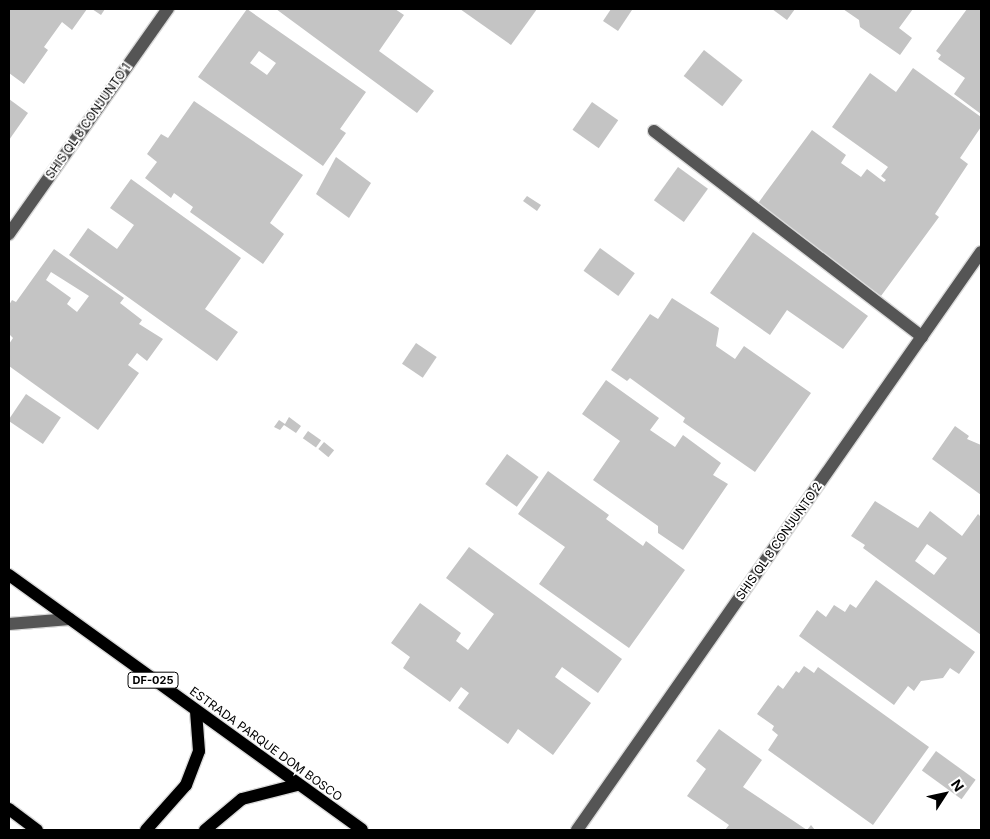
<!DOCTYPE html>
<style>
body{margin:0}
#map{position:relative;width:990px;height:839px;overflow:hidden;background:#fff;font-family:Inter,sans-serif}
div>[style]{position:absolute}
.building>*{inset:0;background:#c4c4c4;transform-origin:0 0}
.roads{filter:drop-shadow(1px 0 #dbdbdb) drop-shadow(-1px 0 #dbdbdb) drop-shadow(0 1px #dbdbdb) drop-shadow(0 -1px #dbdbdb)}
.minor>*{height:12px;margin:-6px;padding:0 6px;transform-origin:6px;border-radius:6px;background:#555}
.major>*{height:12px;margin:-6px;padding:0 6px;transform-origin:6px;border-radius:6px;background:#000}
span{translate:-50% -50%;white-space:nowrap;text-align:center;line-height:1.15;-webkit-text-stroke:4px #fff;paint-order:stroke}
.shield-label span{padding:1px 4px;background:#fff;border:1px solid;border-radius:4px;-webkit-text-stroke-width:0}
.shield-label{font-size:11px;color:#000;font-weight:700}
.street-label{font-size:12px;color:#000}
.frame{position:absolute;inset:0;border:10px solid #000;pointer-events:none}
.north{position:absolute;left:920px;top:769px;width:50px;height:50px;-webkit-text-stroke:4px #fff;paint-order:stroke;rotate:55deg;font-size:14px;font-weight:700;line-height:20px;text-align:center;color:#000}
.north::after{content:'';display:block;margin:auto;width:18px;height:22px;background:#000;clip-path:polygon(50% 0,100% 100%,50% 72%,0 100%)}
</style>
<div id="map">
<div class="building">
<div style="clip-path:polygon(9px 9px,87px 9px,72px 30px,62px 22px,44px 47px,48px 50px,24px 84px,9px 73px)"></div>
<div style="clip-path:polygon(92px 9px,105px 9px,101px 15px)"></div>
<div style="clip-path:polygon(evenodd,247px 9px,366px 92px,340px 129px,346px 133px,323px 166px,198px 77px,247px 9px,259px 51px,276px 63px,267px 75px,250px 63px,259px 51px)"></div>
<div style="clip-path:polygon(276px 9px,395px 9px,404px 15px,379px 51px,434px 91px,417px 113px)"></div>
<div style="clip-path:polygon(460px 9px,537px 9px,511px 45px)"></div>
<div style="clip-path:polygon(611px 9px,632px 10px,618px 31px,603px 21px)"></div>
<div style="clip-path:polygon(772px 9px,795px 9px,787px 20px)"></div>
<div style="clip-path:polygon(843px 9px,913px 9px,899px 28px,912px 38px,900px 55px,860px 27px,859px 20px)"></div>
<div style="clip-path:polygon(967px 9px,981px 9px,981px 114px,954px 94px,965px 78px,938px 59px,941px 55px,936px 51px)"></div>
<div style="left:704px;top:50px;width:49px;height:33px;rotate:38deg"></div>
<div style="clip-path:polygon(913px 68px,981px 117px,981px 127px,960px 158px,968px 164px,935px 214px,939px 217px,881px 296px,756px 206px,812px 130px,846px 155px,841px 163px,861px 177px,867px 169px,884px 182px,886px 180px,881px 176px,888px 167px,832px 127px,870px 73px,896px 92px)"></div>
<div style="clip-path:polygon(9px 99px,28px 113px,9px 140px)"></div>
<div style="clip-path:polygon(194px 101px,303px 175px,270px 223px,284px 234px,263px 264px,190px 212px,193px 207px,174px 193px,171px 198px,145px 178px,157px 162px,147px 154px,161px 134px,168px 138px)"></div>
<div style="left:592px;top:102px;width:32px;height:34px;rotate:35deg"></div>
<div style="clip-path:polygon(336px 157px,371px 183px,349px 218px,316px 194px)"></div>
<div style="left:678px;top:167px;width:37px;height:41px;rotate:36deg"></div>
<div style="clip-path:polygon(131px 179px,241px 258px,205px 309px,238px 332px,217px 361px,69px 255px,88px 228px,117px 249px,134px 225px,110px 208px)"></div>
<div style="clip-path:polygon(527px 196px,541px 205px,537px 211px,523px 201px)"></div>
<div style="clip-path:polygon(753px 232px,868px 316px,843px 349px,787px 310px,770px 335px,710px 293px)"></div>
<div style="left:600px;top:248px;width:43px;height:28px;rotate:36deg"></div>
<div style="clip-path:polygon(evenodd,54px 249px,124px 298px,120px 303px,142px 320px,139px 324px,163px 339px,147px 361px,137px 353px,128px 365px,139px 373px,98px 430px,9px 366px,9px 344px,13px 338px,9px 334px,9px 305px,12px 300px,16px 302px,54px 249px,51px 272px,89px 296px,77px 312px,67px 304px,71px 298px,46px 280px,51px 272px)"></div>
<div style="clip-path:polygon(672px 298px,719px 328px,716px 346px,735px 359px,744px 346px,811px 393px,755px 472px,683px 422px,685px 418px,630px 378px,627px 381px,611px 370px,650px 314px,658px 319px)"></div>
<div style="left:416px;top:343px;width:25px;height:25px;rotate:34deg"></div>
<div style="clip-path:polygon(606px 380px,659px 418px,650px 430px,675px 447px,683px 435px,721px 463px,713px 475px,728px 484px,683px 550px,658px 533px,658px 526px,593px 480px,620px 441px,582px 414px)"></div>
<div style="left:26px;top:394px;width:42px;height:32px;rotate:34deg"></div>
<div style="clip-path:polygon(289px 417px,301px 426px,296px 433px,284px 425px,280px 430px,274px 427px,279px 420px,285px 424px)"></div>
<div style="clip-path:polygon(955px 426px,969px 436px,967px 439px,981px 445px,981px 495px,932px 459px)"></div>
<div style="left:308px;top:431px;width:16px;height:9px;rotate:35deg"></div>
<div style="left:324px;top:442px;width:13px;height:9px;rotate:39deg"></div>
<div style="left:507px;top:454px;width:39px;height:37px;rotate:36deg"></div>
<div style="clip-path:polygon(548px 471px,609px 515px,606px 519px,643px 546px,646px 541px,685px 570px,629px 648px,539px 584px,565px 547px,518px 514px)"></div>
<div style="clip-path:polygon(evenodd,875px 501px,918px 528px,930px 511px,962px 536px,978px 514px,981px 517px,981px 635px,863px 548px,865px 545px,851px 536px,875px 501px,927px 544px,947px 558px,934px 575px,915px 561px,927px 544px)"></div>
<div style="clip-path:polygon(469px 547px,622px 659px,598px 693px,562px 667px,555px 677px,591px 703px,553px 755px,518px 729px,508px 744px,458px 708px,469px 693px,461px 687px,450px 702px,403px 668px,410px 657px,391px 643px,420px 603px,461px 633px,456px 641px,468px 650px,494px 614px,446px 578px)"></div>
<div style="clip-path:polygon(876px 580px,975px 652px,959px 674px,950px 668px,943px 678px,921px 681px,914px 691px,908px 686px,894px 705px,799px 636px,817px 610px,826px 617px,834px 605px,845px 612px,850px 604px,856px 608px)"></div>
<div style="clip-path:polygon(804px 666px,814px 673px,818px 667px,929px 747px,873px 825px,768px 750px,778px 735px,772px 730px,774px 726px,757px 714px,778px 685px,783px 689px,796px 671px,799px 673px)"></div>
<div style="clip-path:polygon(719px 729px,762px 760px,743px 787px,807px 830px,811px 825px,815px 830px,725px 830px,729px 825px,687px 796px,706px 769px,696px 761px)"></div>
<div style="left:936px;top:751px;width:49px;height:24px;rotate:36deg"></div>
</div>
<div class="roads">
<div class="minor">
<div style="left:654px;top:131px;width:338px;rotate:37.5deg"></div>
<div style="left:9px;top:234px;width:276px;rotate:-54.8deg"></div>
<div style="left:9px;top:624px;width:61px;rotate:-4.7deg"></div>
<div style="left:577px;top:830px;width:705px;rotate:-55.05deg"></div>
</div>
<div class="major">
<div style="left:9px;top:575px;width:435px;rotate:35.8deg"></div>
<div style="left:9px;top:809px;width:35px;rotate:37deg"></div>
<div style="left:146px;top:830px;width:60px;rotate:-48.4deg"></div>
<div style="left:186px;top:785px;width:36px;rotate:-69deg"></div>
<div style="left:199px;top:751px;width:40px;rotate:-94.3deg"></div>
<div style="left:205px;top:830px;width:48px;rotate:-40deg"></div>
<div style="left:242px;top:799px;width:57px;rotate:-14.3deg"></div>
</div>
</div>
<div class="shield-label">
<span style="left:153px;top:680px">DF-025</span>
</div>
<div class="street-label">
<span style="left:88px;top:121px;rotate:-55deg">SHIS QL 8 CONJUNTO 1</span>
<span style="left:779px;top:541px;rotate:-55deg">SHIS QL 8 CONJUNTO 2</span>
<span style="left:266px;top:744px;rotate:36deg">ESTRADA PARQUE DOM BOSCO</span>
</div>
<div class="frame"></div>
<div class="north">N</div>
</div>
